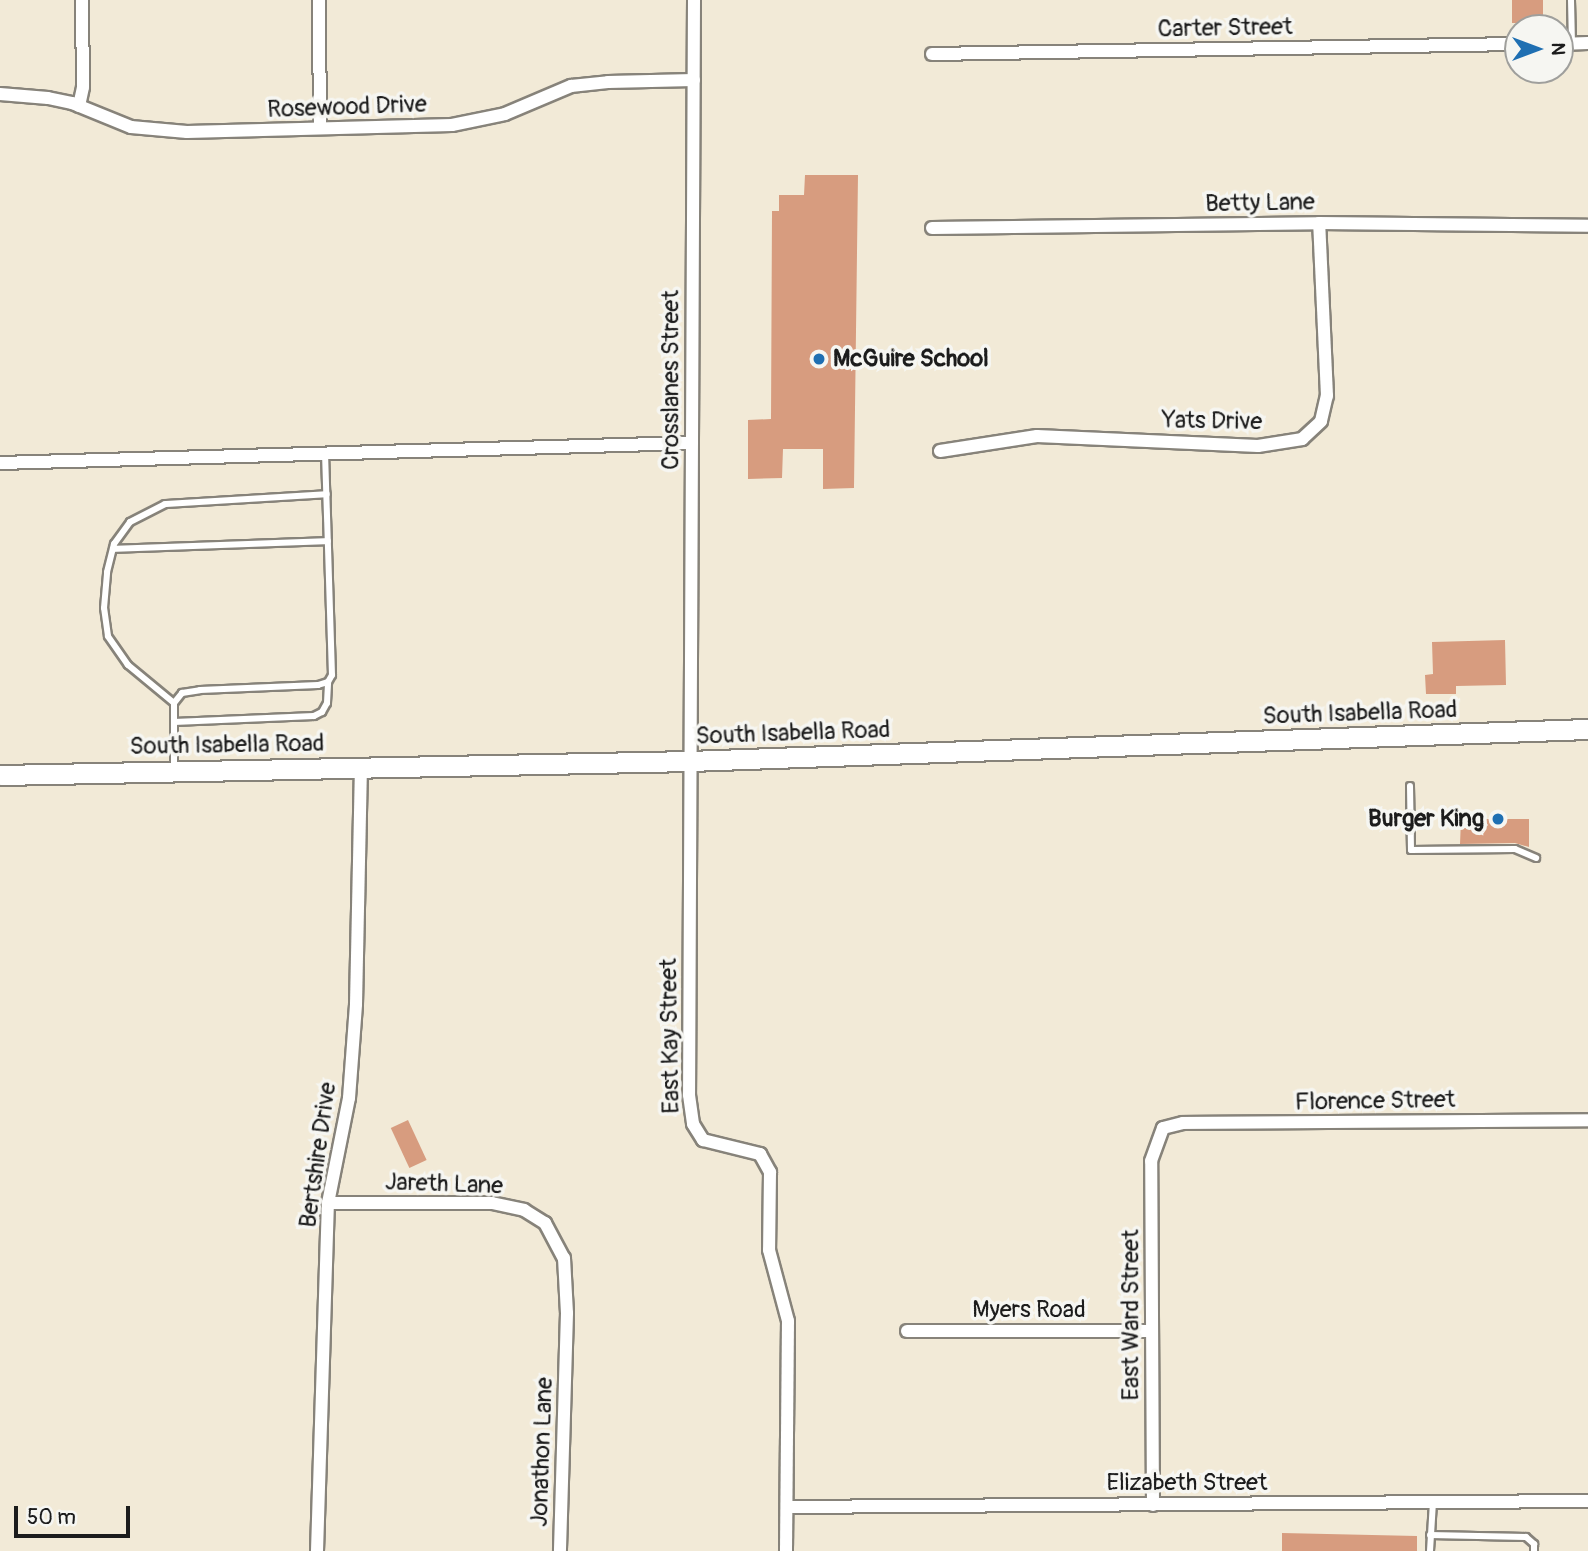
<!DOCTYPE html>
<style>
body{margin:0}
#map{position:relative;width:1588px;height:1551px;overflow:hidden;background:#f2ead7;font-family:Pangolin,sans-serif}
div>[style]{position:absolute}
.building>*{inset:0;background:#d79c7f;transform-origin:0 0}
.roads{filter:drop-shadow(2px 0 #87837a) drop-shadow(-2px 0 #87837a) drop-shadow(0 2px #87837a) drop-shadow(0 -2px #87837a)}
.service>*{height:6px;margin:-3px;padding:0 3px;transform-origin:3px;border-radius:3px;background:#fff}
.minor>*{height:12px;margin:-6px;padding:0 6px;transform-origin:6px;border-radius:6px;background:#fff}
.secondary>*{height:19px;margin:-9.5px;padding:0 9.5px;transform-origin:9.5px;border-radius:9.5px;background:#fff}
.dots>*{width:19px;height:19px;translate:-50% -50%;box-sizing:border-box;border:4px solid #f6f6f2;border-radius:50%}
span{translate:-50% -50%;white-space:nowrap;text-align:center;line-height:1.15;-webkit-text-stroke:7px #f6f6f2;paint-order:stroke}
.street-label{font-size:24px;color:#1c1c1c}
.poi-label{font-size:24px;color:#1c1c1c;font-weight:700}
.left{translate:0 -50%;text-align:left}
.right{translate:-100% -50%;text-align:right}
.north{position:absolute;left:1504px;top:14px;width:70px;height:70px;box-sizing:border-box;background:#f6f6f2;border:2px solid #9f9f9c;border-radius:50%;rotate:90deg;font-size:19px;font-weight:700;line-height:28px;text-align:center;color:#1c1c1c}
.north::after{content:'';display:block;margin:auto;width:24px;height:32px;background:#1f6fb2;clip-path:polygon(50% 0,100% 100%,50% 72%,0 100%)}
.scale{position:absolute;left:14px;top:1506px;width:116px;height:32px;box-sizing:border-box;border:4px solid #1c1c1c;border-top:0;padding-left:9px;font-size:21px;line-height:24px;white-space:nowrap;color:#1c1c1c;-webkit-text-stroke:5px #f6f6f2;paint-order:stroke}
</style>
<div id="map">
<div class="building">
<div style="left:1512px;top:0;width:31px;height:23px"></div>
<div style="clip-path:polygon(805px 175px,858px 175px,854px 488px,823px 489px,823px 449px,783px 449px,782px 478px,748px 479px,748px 420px,771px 419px,772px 211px,779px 211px,779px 195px,804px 195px)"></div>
<div style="clip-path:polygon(1505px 640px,1506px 685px,1456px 686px,1456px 694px,1426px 694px,1425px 675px,1433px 674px,1432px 642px)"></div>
<div style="clip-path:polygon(1461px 819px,1529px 819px,1529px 847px,1515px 843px,1460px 844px)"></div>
<div style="left:408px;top:1120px;width:44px;height:19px;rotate:65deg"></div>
<div style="clip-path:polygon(1282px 1533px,1417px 1536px,1417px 1551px,1282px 1551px)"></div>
</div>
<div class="roads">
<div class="service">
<div style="left:1571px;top:0;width:43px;rotate:88.7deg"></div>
<div style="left:113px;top:549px;width:215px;rotate:-2.1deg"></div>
<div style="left:174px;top:703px;width:60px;rotate:-140.4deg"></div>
<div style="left:128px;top:665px;width:35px;rotate:-125deg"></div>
<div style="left:108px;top:636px;width:28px;rotate:-98deg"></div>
<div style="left:104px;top:608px;width:36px;rotate:-85deg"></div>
<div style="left:107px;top:572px;width:29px;rotate:-76deg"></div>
<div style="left:114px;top:544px;width:27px;rotate:-54deg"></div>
<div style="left:130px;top:522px;width:39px;rotate:-27deg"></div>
<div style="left:165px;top:504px;width:162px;rotate:-3.5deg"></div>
<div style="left:174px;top:722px;width:140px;rotate:-2.5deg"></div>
<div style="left:314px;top:716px;width:9px;rotate:-27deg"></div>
<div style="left:322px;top:712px;width:10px;rotate:-61deg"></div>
<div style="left:327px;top:703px;width:21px;rotate:-87deg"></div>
<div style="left:174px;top:769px;width:66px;rotate:-90deg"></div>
<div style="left:174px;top:703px;width:13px;rotate:-51deg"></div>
<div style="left:182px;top:693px;width:18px;rotate:-9deg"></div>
<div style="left:200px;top:690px;width:118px;rotate:-2.4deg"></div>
<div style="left:318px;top:685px;width:10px;rotate:-17deg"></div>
<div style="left:328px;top:682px;width:8px;rotate:-60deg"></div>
<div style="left:332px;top:675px;width:221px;rotate:-91.8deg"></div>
<div style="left:1410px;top:786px;width:64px;rotate:89.1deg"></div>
<div style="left:1411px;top:850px;width:104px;rotate:-0.6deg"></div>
<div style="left:1515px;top:849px;width:23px;rotate:23deg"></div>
<div style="left:1430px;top:1535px;width:96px;rotate:1.2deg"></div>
<div style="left:1526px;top:1537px;width:11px;rotate:41deg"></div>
<div style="left:1534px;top:1544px;width:7px;rotate:90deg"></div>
<div style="left:1430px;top:1551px;width:49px;rotate:-86.5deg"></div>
</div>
<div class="minor">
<div style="left:319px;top:0;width:128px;rotate:89.6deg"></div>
<div style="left:694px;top:0;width:1095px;rotate:90.26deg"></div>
<div style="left:689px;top:1095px;width:29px;rotate:82deg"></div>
<div style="left:693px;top:1124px;width:19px;rotate:58deg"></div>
<div style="left:703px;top:1140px;width:59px;rotate:13.8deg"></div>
<div style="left:760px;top:1154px;width:21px;rotate:61deg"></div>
<div style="left:770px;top:1172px;width:78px;rotate:90.7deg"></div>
<div style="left:769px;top:1250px;width:73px;rotate:75deg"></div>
<div style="left:788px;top:1321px;width:230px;rotate:90.5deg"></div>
<div style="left:1560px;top:44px;width:28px;rotate:-2deg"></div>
<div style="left:932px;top:54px;width:586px;rotate:-0.98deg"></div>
<div style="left:0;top:94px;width:48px;rotate:4.8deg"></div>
<div style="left:48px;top:98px;width:25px;rotate:12deg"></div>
<div style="left:72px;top:103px;width:64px;rotate:22.1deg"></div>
<div style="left:131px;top:127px;width:56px;rotate:5.1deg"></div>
<div style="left:187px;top:132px;width:265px;rotate:-1.5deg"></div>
<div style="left:452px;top:125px;width:54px;rotate:-11.7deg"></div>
<div style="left:505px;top:114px;width:72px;rotate:-23deg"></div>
<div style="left:571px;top:86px;width:37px;rotate:-6deg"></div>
<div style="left:608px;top:82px;width:86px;rotate:-1.3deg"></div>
<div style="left:79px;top:106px;width:19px;rotate:-78deg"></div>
<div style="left:83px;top:87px;width:87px;rotate:-90.7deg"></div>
<div style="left:932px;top:228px;width:387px;rotate:-0.7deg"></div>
<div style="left:1319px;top:223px;width:269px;rotate:0.6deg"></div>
<div style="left:940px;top:451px;width:98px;rotate:-8.8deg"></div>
<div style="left:1037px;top:436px;width:221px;rotate:2.6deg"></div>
<div style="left:1258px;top:446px;width:45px;rotate:-9deg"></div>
<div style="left:1302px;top:439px;width:26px;rotate:-43deg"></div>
<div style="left:1321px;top:421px;width:26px;rotate:-77deg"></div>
<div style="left:1327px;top:396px;width:173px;rotate:-92.6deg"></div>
<div style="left:0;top:463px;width:692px;rotate:-1.66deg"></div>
<div style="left:328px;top:1203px;width:164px"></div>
<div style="left:492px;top:1203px;width:33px;rotate:12deg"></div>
<div style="left:524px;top:1210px;width:25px;rotate:32deg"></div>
<div style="left:545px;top:1223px;width:40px;rotate:62deg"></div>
<div style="left:564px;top:1258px;width:55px;rotate:86.9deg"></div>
<div style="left:567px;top:1313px;width:238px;rotate:91.7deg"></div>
<div style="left:907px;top:1331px;width:244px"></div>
<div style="left:1153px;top:1505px;width:344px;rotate:-90.3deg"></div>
<div style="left:1151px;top:1161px;width:35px;rotate:-70deg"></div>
<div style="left:1163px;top:1128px;width:21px;rotate:-14deg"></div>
<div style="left:1183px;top:1123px;width:405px;rotate:-0.4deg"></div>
<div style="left:787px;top:1507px;width:801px;rotate:-0.43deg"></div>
<div style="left:317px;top:1551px;width:348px;rotate:-88.2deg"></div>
<div style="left:328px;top:1203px;width:107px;rotate:-78.7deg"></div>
<div style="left:349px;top:1098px;width:94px;rotate:-85.7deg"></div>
<div style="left:356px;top:1004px;width:238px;rotate:-88.8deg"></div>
</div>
<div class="secondary">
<div style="left:0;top:775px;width:689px;rotate:-1.16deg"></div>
<div style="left:689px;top:761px;width:900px;rotate:-2.04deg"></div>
</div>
</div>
<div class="dots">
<div style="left:819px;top:359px;background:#1f6fb2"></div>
<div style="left:1498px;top:819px;background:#1f6fb2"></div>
</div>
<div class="street-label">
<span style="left:1225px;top:28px;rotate:-1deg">Carter Street</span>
<span style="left:347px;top:107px;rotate:-2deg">Rosewood Drive</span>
<span style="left:1260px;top:203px;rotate:-1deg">Betty Lane</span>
<span style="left:671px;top:380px;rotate:-90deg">Crosslanes Street</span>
<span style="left:1212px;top:421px;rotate:1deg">Yats Drive</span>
<span style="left:1360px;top:713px;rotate:-2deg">South Isabella Road</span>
<span style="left:793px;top:733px;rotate:-2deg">South Isabella Road</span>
<span style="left:227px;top:745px;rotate:-1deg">South Isabella Road</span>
<span style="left:670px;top:1036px;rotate:-91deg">East Kay Street</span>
<span style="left:1375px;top:1101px;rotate:-1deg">Florence Street</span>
<span style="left:318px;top:1155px;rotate:-82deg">Bertshire Drive</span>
<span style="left:444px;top:1184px;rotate:2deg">Jareth Lane</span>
<span style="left:1029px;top:1310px">Myers Road</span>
<span style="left:1131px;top:1315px;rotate:-90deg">East Ward Street</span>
<span style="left:542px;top:1452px;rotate:-88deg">Jonathon Lane</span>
<span style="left:1187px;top:1483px">Elizabeth Street</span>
</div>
<div class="poi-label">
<span class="left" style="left:833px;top:359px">McGuire School</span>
<span class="right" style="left:1484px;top:819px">Burger King</span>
</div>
<div class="north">N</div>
<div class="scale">50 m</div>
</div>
